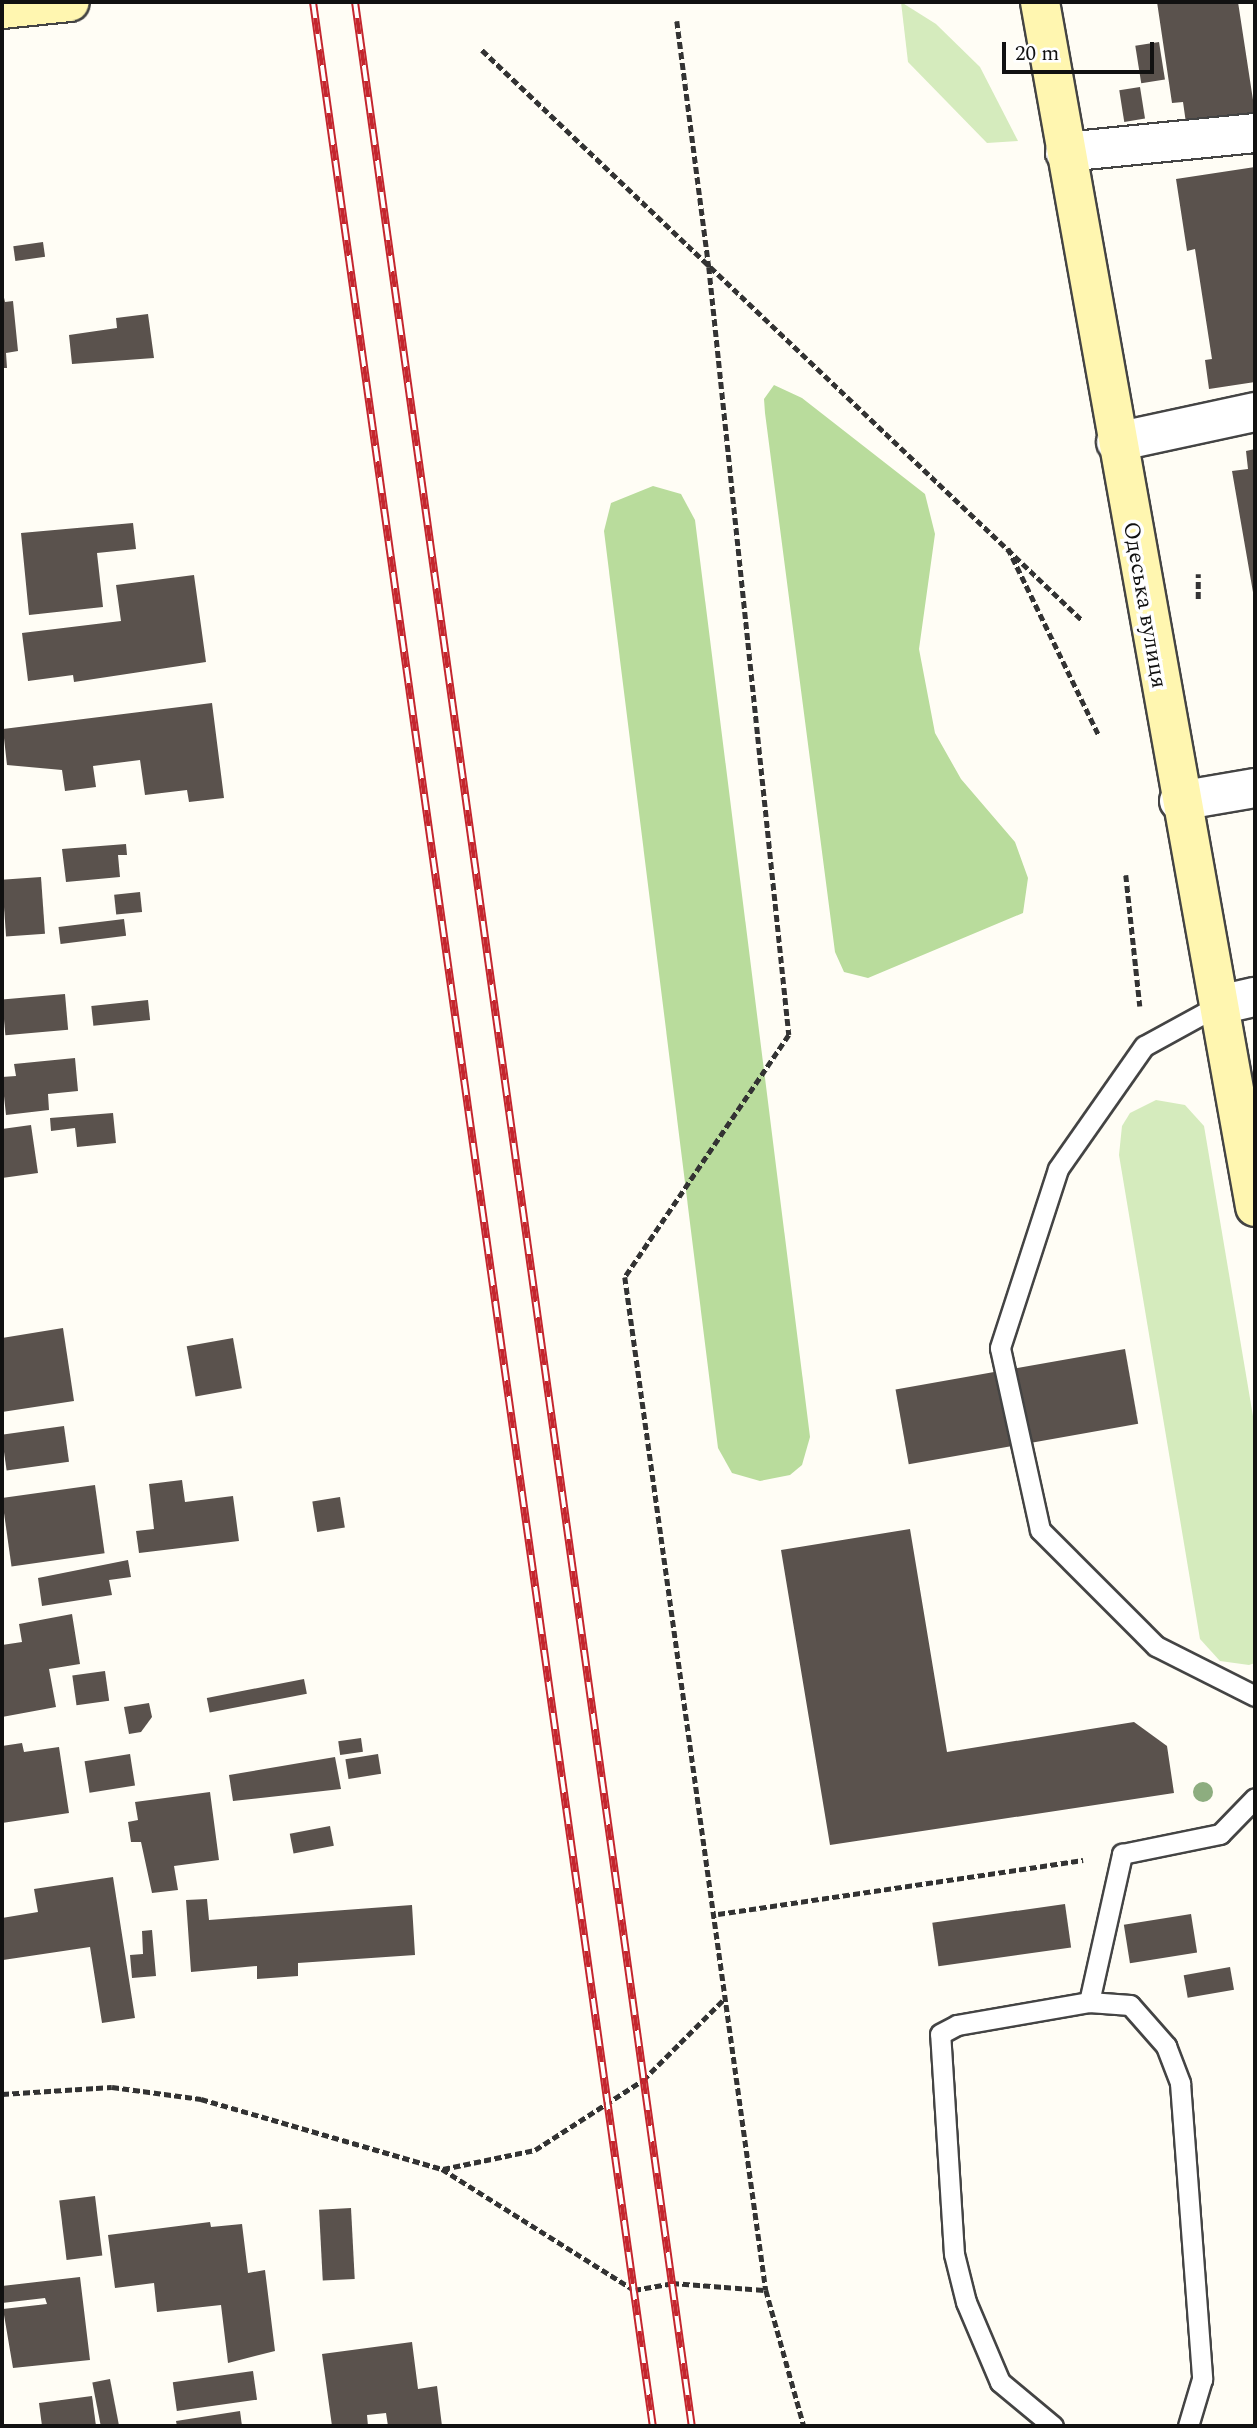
<!DOCTYPE html>
<meta charset="utf-8">
<style>
body{margin:0}
#map{position:relative;width:1257px;height:2428px;overflow:hidden;background:#fffdf5;font-family:Spectral,serif}
div>[style]{position:absolute}
.green>*{inset:0;background:#d5ebbd}
.forest>*{inset:0;background:#b9dc9c}
.building>*{inset:0;background:#5a524d;transform-origin:0 0}
.path>*{height:4.5px;margin-top:-2.25px;transform-origin:0;background:repeating-linear-gradient(90deg,#333 0 7px,transparent 0 10.5px)}
.roads{filter:drop-shadow(2px 0 #444) drop-shadow(-2px 0 #444) drop-shadow(0 2px #444) drop-shadow(0 -2px #444)}
.lane>*{height:19px;margin:-9.5px;padding:0 9.5px;transform-origin:9.5px;border-radius:9.5px;background:#fff}
.street>*{height:38px;margin:-19px;padding:0 19px;transform-origin:19px;border-radius:19px;background:#fff}
.secondary>*{height:38px;margin:-19px;padding:0 19px;transform-origin:19px;border-radius:19px;background:#fff6b0}
.rail>*{height:8px;margin-top:-4px;transform-origin:0;background:repeating-linear-gradient(90deg,#fff 0 16px,#c4262e 0 32px);box-sizing:border-box;border-block:2px solid #c4262e}
.trees>*{width:20px;height:20px;margin:-10px;border-radius:50%;background:#8dad7f}
span{translate:-50% -50%;white-space:nowrap;text-align:center;line-height:1.15;-webkit-text-stroke:7px #fff;paint-order:stroke}
.street-label{font-size:23px;color:#111}
.frame{position:absolute;inset:0;border:4px solid #111;pointer-events:none}
.scale{position:absolute;left:1002px;top:42px;width:152px;height:32px;box-sizing:border-box;border:4px solid #111;border-top:0;padding-left:9px;font-size:21px;line-height:24px;white-space:nowrap;color:#111;-webkit-text-stroke:5px #fff;paint-order:stroke}
</style>
<div id="map">
<div class="green">
<div style="clip-path:polygon(901px 2px,936px 24px,980px 67px,1018px 141px,987px 143px,908px 62px)"></div>
<div style="clip-path:polygon(1156px 1100px,1185px 1105px,1204px 1126px,1255px 1428px,1255px 1663px,1249px 1665px,1220px 1661px,1200px 1639px,1119px 1155px,1122px 1126px,1130px 1113px)"></div>
</div>
<div class="forest">
<div style="clip-path:polygon(774px 385px,802px 398px,925px 494px,935px 534px,919px 649px,935px 733px,961px 779px,1015px 842px,1028px 878px,1023px 913px,868px 978px,844px 972px,835px 952px,765px 413px,764px 399px)"></div>
<div style="clip-path:polygon(653px 486px,681px 494px,695px 520px,810px 1437px,802px 1465px,790px 1475px,760px 1481px,732px 1473px,718px 1448px,604px 531px,611px 503px)"></div>
</div>
<div class="building">
<div style="clip-path:polygon(1157px 2px,1238px 2px,1255px 113px,1186px 123px,1183px 102px,1172px 103px)"></div>
<div style="left:1159px;top:42px;width:38px;height:24px;rotate:81deg"></div>
<div style="left:1140px;top:87px;width:32px;height:21px;rotate:81deg"></div>
<div style="clip-path:polygon(1255px 167px,1255px 382px,1209px 389px,1205px 360px,1212px 359px,1195px 249px,1187px 251px,1176px 179px)"></div>
<div style="left:43px;top:242px;width:15px;height:30px;rotate:82deg"></div>
<div style="clip-path:polygon(2px 289px,5px 302px,13px 301px,18px 351px,6px 353px,7px 368px,2px 368px)"></div>
<div style="clip-path:polygon(148px 314px,154px 358px,72px 364px,69px 335px,117px 328px,116px 318px)"></div>
<div style="clip-path:polygon(1255px 449px,1255px 598px,1254px 598px,1232px 471px,1248px 469px,1246px 451px)"></div>
<div style="clip-path:polygon(133px 523px,136px 549px,97px 553px,103px 607px,29px 615px,21px 533px)"></div>
<div style="clip-path:polygon(194px 575px,206px 662px,74px 682px,73px 675px,28px 681px,22px 633px,121px 621px,116px 585px)"></div>
<div style="clip-path:polygon(212px 703px,224px 798px,189px 802px,187px 790px,145px 795px,140px 760px,93px 766px,96px 787px,65px 791px,62px 770px,7px 765px,3px 729px)"></div>
<div style="clip-path:polygon(126px 844px,127px 855px,118px 855px,120px 877px,66px 882px,62px 849px)"></div>
<div style="left:41px;top:877px;width:57px;height:39px;rotate:86deg"></div>
<div style="left:140px;top:892px;width:20px;height:26px;rotate:84deg"></div>
<div style="left:124px;top:919px;width:17px;height:66px;rotate:83deg"></div>
<div style="left:65px;top:994px;width:36px;height:63px;rotate:85deg"></div>
<div style="left:148px;top:1000px;width:20px;height:57px;rotate:84deg"></div>
<div style="clip-path:polygon(75px 1058px,78px 1091px,48px 1094px,49px 1110px,6px 1115px,2px 1077px,16px 1076px,14px 1064px)"></div>
<div style="clip-path:polygon(113px 1113px,116px 1143px,77px 1147px,75px 1128px,51px 1131px,50px 1118px)"></div>
<div style="clip-path:polygon(31px 1125px,38px 1173px,2px 1178px,2px 1129px)"></div>
<div style="clip-path:polygon(63px 1328px,74px 1401px,2px 1412px,2px 1338px)"></div>
<div style="left:233px;top:1338px;width:51px;height:47px;rotate:80deg"></div>
<div style="left:1125px;top:1349px;width:76px;height:233px;rotate:80deg"></div>
<div style="left:64px;top:1426px;width:36px;height:63px;rotate:82deg"></div>
<div style="clip-path:polygon(182px 1480px,185px 1502px,233px 1496px,239px 1541px,139px 1553px,136px 1531px,154px 1529px,149px 1484px)"></div>
<div style="left:95px;top:1485px;width:69px;height:94px;rotate:82deg"></div>
<div style="left:340px;top:1497px;width:31px;height:28px;rotate:81deg"></div>
<div style="clip-path:polygon(910px 1529px,947px 1752px,1134px 1722px,1167px 1746px,1174px 1793px,830px 1845px,781px 1550px)"></div>
<div style="clip-path:polygon(128px 1560px,131px 1577px,109px 1580px,112px 1595px,42px 1606px,38px 1578px)"></div>
<div style="clip-path:polygon(72px 1614px,80px 1664px,49px 1669px,56px 1707px,2px 1717px,2px 1645px,22px 1642px,19px 1624px)"></div>
<div style="left:105px;top:1671px;width:30px;height:33px;rotate:82deg"></div>
<div style="left:304px;top:1679px;width:15px;height:99px;rotate:79deg"></div>
<div style="clip-path:polygon(149px 1703px,152px 1717px,141px 1732px,129px 1734px,124px 1707px)"></div>
<div style="left:361px;top:1738px;width:14px;height:23px;rotate:82deg"></div>
<div style="clip-path:polygon(22px 1743px,24px 1752px,59px 1747px,69px 1813px,2px 1823px,2px 1746px)"></div>
<div style="left:130px;top:1754px;width:32px;height:46px;rotate:81deg"></div>
<div style="left:378px;top:1754px;width:20px;height:33px;rotate:81deg"></div>
<div style="clip-path:polygon(335px 1757px,341px 1789px,233px 1801px,229px 1775px)"></div>
<div style="clip-path:polygon(210px 1792px,219px 1860px,174px 1866px,178px 1890px,152px 1893px,141px 1842px,131px 1842px,128px 1822px,138px 1820px,135px 1802px)"></div>
<div style="left:330px;top:1826px;width:20px;height:41px;rotate:79deg"></div>
<div style="clip-path:polygon(113px 1877px,135px 2018px,102px 2023px,90px 1947px,3px 1960px,2px 1918px,38px 1912px,34px 1889px)"></div>
<div style="clip-path:polygon(207px 1899px,209px 1920px,412px 1905px,415px 1955px,298px 1963px,298px 1976px,257px 1979px,257px 1966px,191px 1972px,186px 1900px)"></div>
<div style="left:1065px;top:1904px;width:44px;height:134px;rotate:82deg"></div>
<div style="left:1191px;top:1914px;width:39px;height:68px;rotate:81deg"></div>
<div style="clip-path:polygon(152px 1930px,156px 1976px,132px 1978px,130px 1955px,143px 1954px,142px 1931px)"></div>
<div style="left:1230px;top:1967px;width:23px;height:47px;rotate:80deg"></div>
<div style="left:95px;top:2196px;width:60px;height:36px;rotate:83deg"></div>
<div style="left:351px;top:2208px;width:71px;height:32px;rotate:87deg"></div>
<div style="clip-path:polygon(210px 2222px,211px 2227px,242px 2224px,248px 2273px,265px 2270px,275px 2351px,228px 2363px,221px 2305px,157px 2312px,154px 2283px,115px 2288px,108px 2235px)"></div>
<div style="clip-path:polygon(80px 2277px,90px 2360px,13px 2368px,3px 2309px,47px 2304px,45px 2298px,2px 2303px,2px 2286px)"></div>
<div style="clip-path:polygon(412px 2342px,418px 2389px,437px 2386px,442px 2426px,388px 2426px,386px 2413px,367px 2415px,368px 2426px,332px 2426px,322px 2354px)"></div>
<div style="left:253px;top:2371px;width:29px;height:81px;rotate:82deg"></div>
<div style="left:110px;top:2379px;width:46px;height:18px;rotate:79deg"></div>
<div style="clip-path:polygon(92px 2396px,96px 2426px,42px 2426px,39px 2403px)"></div>
<div style="clip-path:polygon(240px 2411px,242px 2426px,177px 2426px,176px 2421px)"></div>
</div>
<div class="path">
<div style="left:677px;top:21px;width:248px;rotate:82.6deg"></div>
<div style="left:709px;top:267px;width:772px;rotate:84.05deg"></div>
<div style="left:789px;top:1035px;width:292px;rotate:124.1deg"></div>
<div style="left:625px;top:1277px;width:1023px;rotate:82.08deg"></div>
<div style="left:482px;top:50px;width:828px;rotate:43.53deg"></div>
<div style="left:1008px;top:548px;width:208px;rotate:64.1deg"></div>
<div style="left:1198px;top:599px;width:25px;rotate:-90deg"></div>
<div style="left:1126px;top:875px;width:132px;rotate:83.9deg"></div>
<div style="left:718px;top:1914px;width:369px;rotate:-8.4deg"></div>
<div style="left:2px;top:2094px;width:110px;rotate:-3.6deg"></div>
<div style="left:112px;top:2087px;width:90px;rotate:7.7deg"></div>
<div style="left:201px;top:2099px;width:251px;rotate:16.2deg"></div>
<div style="left:442px;top:2169px;width:227px;rotate:32.2deg"></div>
<div style="left:634px;top:2290px;width:39px;rotate:-10deg"></div>
<div style="left:672px;top:2283px;width:94px;rotate:4.3deg"></div>
<div style="left:766px;top:2290px;width:141px;rotate:74.4deg"></div>
<div style="left:443px;top:2169px;width:94px;rotate:-11.7deg"></div>
<div style="left:535px;top:2150px;width:129px;rotate:-32.9deg"></div>
<div style="left:643px;top:2080px;width:116px;rotate:-45deg"></div>
</div>
<div class="roads">
<div class="lane">
<div style="left:1219px;top:1005px;width:85px;rotate:151.3deg"></div>
<div style="left:1144px;top:1046px;width:150px;rotate:125deg"></div>
<div style="left:1058px;top:1169px;width:188px;rotate:108deg"></div>
<div style="left:1000px;top:1348px;width:186px;rotate:77.6deg"></div>
<div style="left:1040px;top:1530px;width:164px;rotate:45deg"></div>
<div style="left:1156px;top:1646px;width:111px;rotate:26.8deg"></div>
<div style="left:1089px;top:2002px;width:41px;rotate:4.2deg"></div>
<div style="left:1130px;top:2005px;width:55px;rotate:48.7deg"></div>
<div style="left:1166px;top:2046px;width:40px;rotate:69deg"></div>
<div style="left:1180px;top:2083px;width:297px;rotate:85.7deg"></div>
<div style="left:1202px;top:2379px;width:49px;rotate:106.6deg"></div>
<div style="left:1053px;top:2426px;width:69px;rotate:-140.3deg"></div>
<div style="left:1000px;top:2382px;width:87px;rotate:-113deg"></div>
<div style="left:966px;top:2302px;width:49px;rotate:-104deg"></div>
<div style="left:954px;top:2254px;width:220px;rotate:-93.6deg"></div>
<div style="left:940px;top:2034px;width:19px;rotate:-28deg"></div>
<div style="left:957px;top:2025px;width:134px;rotate:-9.9deg"></div>
<div style="left:1089px;top:2002px;width:152px;rotate:-77.4deg"></div>
<div style="left:1122px;top:1854px;width:100px;rotate:-11.5deg"></div>
<div style="left:1220px;top:1834px;width:50px;rotate:-45.8deg"></div>
</div>
<div class="street">
<div style="left:1065px;top:152px;width:191px;rotate:-5.7deg"></div>
<div style="left:1116px;top:442px;width:142px;rotate:-12.2deg"></div>
<div style="left:1179px;top:801px;width:77px;rotate:-9.7deg"></div>
<div style="left:1219px;top:1005px;width:37px;rotate:-13deg"></div>
</div>
<div class="secondary">
<div style="left:1040px;top:2px;width:1224px;rotate:79.88deg"></div>
<div style="left:2px;top:9px;width:68px;rotate:-5.9deg"></div>
</div>
</div>
<div class="rail">
<div style="left:313px;top:2px;width:2448px;rotate:82.02deg"></div>
<div style="left:355px;top:2px;width:2447px;rotate:82.09deg"></div>
</div>
<div class="trees">
<div style="left:1203px;top:1792px"></div>
</div>
<div class="street-label">
<span style="left:1144px;top:605px;rotate:80deg">Одеська вулиця</span>
</div>
<div class="frame"></div>
<div class="scale">20 m</div>
</div>
